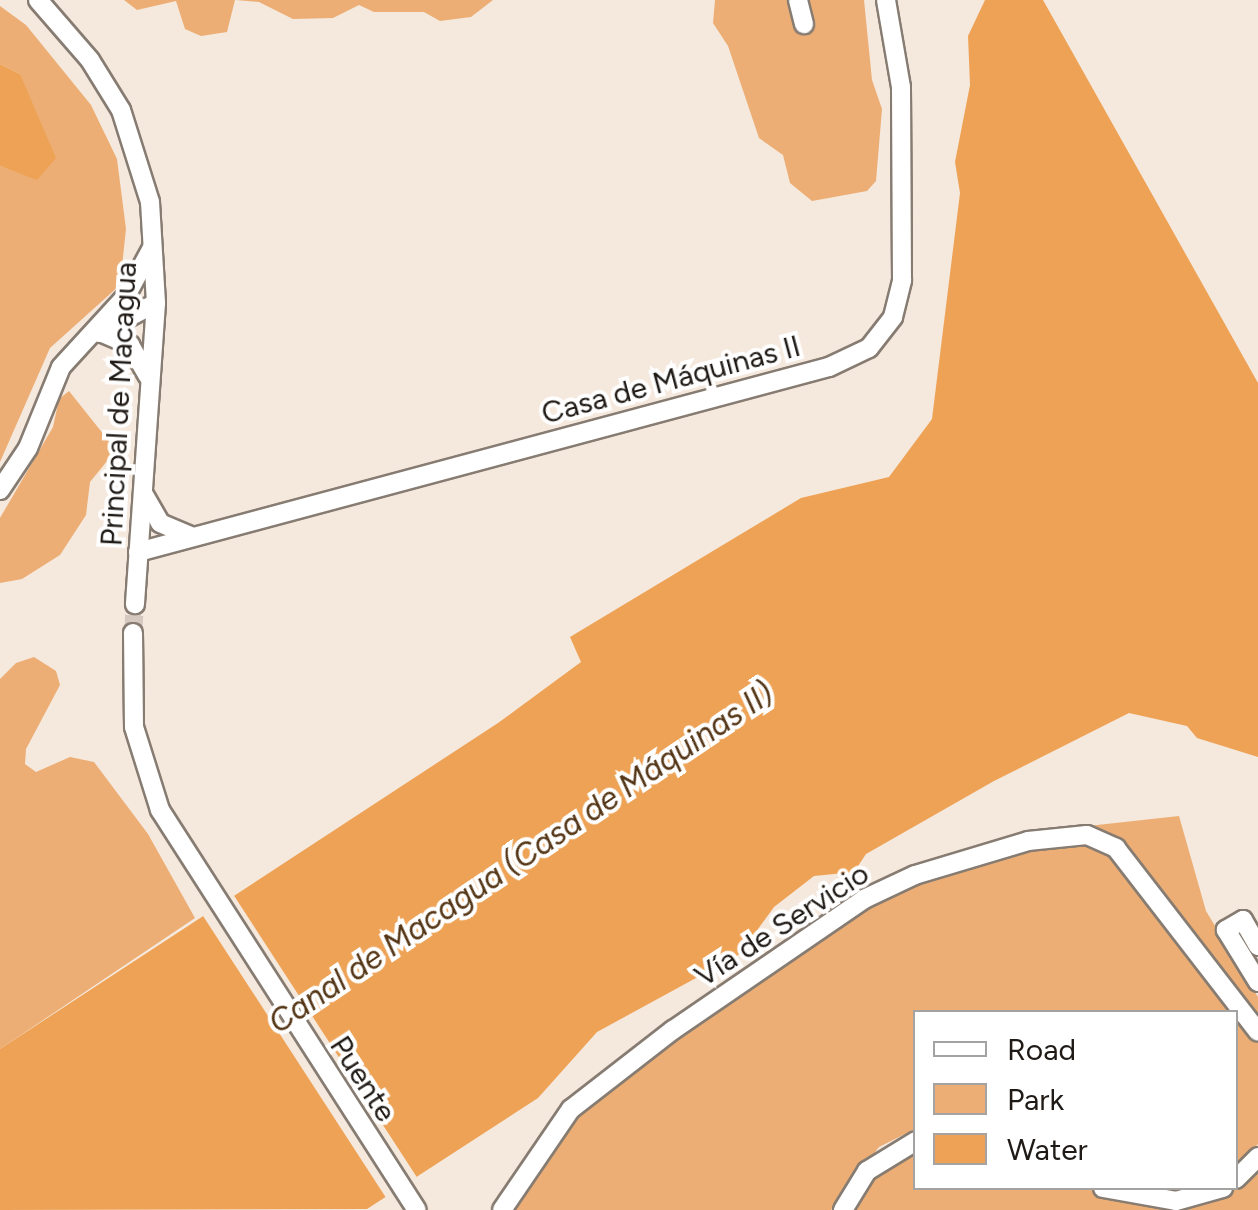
<!DOCTYPE html>
<meta charset="utf-8">
<style>
body{margin:0}
#map{position:relative;width:1258px;height:1210px;overflow:hidden;background:#f5e8dd;font-family:Figtree,sans-serif}
div>[style]{position:absolute}
.green>*{inset:0;background:#ecae74}
.water>*{inset:0;background:#eea255}
.pier>*{inset:0;background:#f5e8dd;transform-origin:0 0}
.minor-tunnel>*{height:18px;margin-top:-9px;transform-origin:0;background:repeating-linear-gradient(90deg,#d5c9bf 0 18px,transparent 0 27px)}
.roads{filter:drop-shadow(2px 0 #877c72) drop-shadow(-2px 0 #877c72) drop-shadow(0 2px #877c72) drop-shadow(0 -2px #877c72)}
.minor>*{height:18px;margin:-9px;padding:0 9px;transform-origin:9px;border-radius:9px;background:#fff}
span{translate:-50% -50%;white-space:nowrap;text-align:center;line-height:1.15;-webkit-text-stroke:8px #fff;paint-order:stroke}
.street-label{font-size:30px;color:#1f1a16}
.water-label{font-size:32px;color:#543515;font-style:italic}
.legend{position:absolute;left:913px;top:1010px;width:325px;height:180px;box-sizing:border-box;background:#fff;border:2px solid #a5a3a2;margin:0;padding:12px 18px;list-style:none;font-size:30px;color:#1f1a16}
.legend li{display:flex;align-items:center;gap:20px;height:50px}
.legend b{width:50px;border:2px solid #a5a3a2}
</style>
<div id="map">
<div class="green">
<div style="clip-path:polygon(124px 0,235px 0,227px 32px,201px 36px,185px 29px,176px 1px,137px 10px)"></div>
<div style="clip-path:polygon(236px 0,493px 0,471px 17px,440px 21px,424px 12px,374px 12px,359px 5px,333px 18px,293px 19px,259px 2px)"></div>
<div style="clip-path:polygon(715px 0,864px 0,872px 80px,882px 109px,876px 181px,867px 191px,812px 201px,790px 183px,783px 155px,759px 138px,728px 46px,713px 23px)"></div>
<div style="clip-path:polygon(0 6px,26px 25px,91px 105px,117px 159px,126px 229px,120px 285px,50px 348px,0 462px,0 166px,37px 179px,20px 74px,0 64px)"></div>
<div style="clip-path:polygon(69px 391px,116px 450px,90px 482px,86px 515px,60px 555px,22px 579px,0 583px,0 518px,53px 427px,59px 399px)"></div>
<div style="clip-path:polygon(34px 657px,56px 671px,60px 685px,26px 749px,25px 764px,36px 772px,70px 757px,94px 762px,148px 834px,195px 918px,0 1049px,0 679px,16px 663px)"></div>
<div style="clip-path:polygon(1179px 816px,1206px 911px,1258px 997px,1258px 1023px,1100px 832px,1079px 827px)"></div>
<div style="clip-path:polygon(1075px 841px,1094px 844px,1118px 860px,1235px 1012px,916px 1012px,915px 1129px,879px 1147px,831px 1210px,510px 1210px,557px 1139px,605px 1087px,870px 905px,936px 875px)"></div>
<div style="clip-path:polygon(1236px 1013px,1258px 1041px,1258px 1144px,1236px 1168px)"></div>
<div style="clip-path:polygon(915px 1151px,916px 1188px,1084px 1188px,1157px 1207px,1210px 1201px,1258px 1167px,1258px 1210px,851px 1210px,878px 1173px)"></div>
</div>
<div class="water">
<div style="clip-path:polygon(985px 0,1043px 0,1258px 383px,1258px 757px,1197px 738px,1187px 726px,1129px 713px,994px 781px,866px 854px,854px 872px,814px 876px,774px 907px,740px 954px,597px 1032px,538px 1098px,367px 1209px,0 1210px,0 1049px,498px 723px,581px 662px,570px 637px,801px 498px,889px 477px,932px 419px,960px 193px,955px 162px,970px 85px,968px 36px)"></div>
<div style="clip-path:polygon(0 64px,20px 74px,56px 158px,37px 180px,0 166px)"></div>
</div>
<div class="pier">
<div style="left:231px;top:891px;width:347px;height:37px;rotate:57deg"></div>
</div>
<div class="minor-tunnel">
<div style="left:133px;top:633px;width:29px;rotate:-86deg"></div>
</div>
<div class="roads">
<div class="minor">
<div style="left:38px;top:0;width:79px;rotate:49.1deg"></div>
<div style="left:90px;top:60px;width:59px;rotate:58.2deg"></div>
<div style="left:121px;top:110px;width:96px;rotate:72.5deg"></div>
<div style="left:150px;top:202px;width:101px;rotate:86.6deg"></div>
<div style="left:156px;top:303px;width:302px;rotate:94deg"></div>
<div style="left:798px;top:0;width:25px;rotate:76deg"></div>
<div style="left:100px;top:332px;width:33px;rotate:23deg"></div>
<div style="left:130px;top:345px;width:36px;rotate:60deg"></div>
<div style="left:99px;top:333px;width:64px;rotate:-27.8deg"></div>
<div style="left:0;top:490px;width:50px;rotate:-56.3deg"></div>
<div style="left:28px;top:448px;width:87px;rotate:-67.8deg"></div>
<div style="left:61px;top:367px;width:96px;rotate:-47.5deg"></div>
<div style="left:126px;top:296px;width:55px;rotate:-61.6deg"></div>
<div style="left:143px;top:493px;width:34px;rotate:60deg"></div>
<div style="left:160px;top:523px;width:34px;rotate:23deg"></div>
<div style="left:138px;top:552px;width:715px;rotate:-14.99deg"></div>
<div style="left:829px;top:367px;width:44px;rotate:-25.4deg"></div>
<div style="left:869px;top:348px;width:39px;rotate:-52deg"></div>
<div style="left:893px;top:317px;width:38px;rotate:-76deg"></div>
<div style="left:902px;top:280px;width:193px;rotate:-90.3deg"></div>
<div style="left:901px;top:87px;width:88px;rotate:-99.8deg"></div>
<div style="left:133px;top:633px;width:94px;rotate:89.4deg"></div>
<div style="left:134px;top:727px;width:87px;rotate:72.6deg"></div>
<div style="left:160px;top:810px;width:475px;rotate:57.3deg"></div>
<div style="left:1258px;top:946px;width:30px;rotate:-120deg"></div>
<div style="left:1243px;top:920px;width:20px;rotate:150deg"></div>
<div style="left:1226px;top:930px;width:61px;rotate:58.4deg"></div>
<div style="left:1236px;top:1179px;width:31px;rotate:-45deg"></div>
<div style="left:1103px;top:1188px;width:74px;rotate:10.1deg"></div>
<div style="left:1176px;top:1201px;width:49px;rotate:-15.5deg"></div>
<div style="left:502px;top:1210px;width:122px;rotate:-55.7deg"></div>
<div style="left:571px;top:1109px;width:129px;rotate:-37.8deg"></div>
<div style="left:673px;top:1030px;width:232px;rotate:-34.4deg"></div>
<div style="left:864px;top:899px;width:56px;rotate:-25.2deg"></div>
<div style="left:915px;top:875px;width:118px;rotate:-16.7deg"></div>
<div style="left:1028px;top:841px;width:59px;rotate:-5.8deg"></div>
<div style="left:1087px;top:835px;width:32px;rotate:24deg"></div>
<div style="left:1116px;top:848px;width:232px;rotate:52.3deg"></div>
<div style="left:843px;top:1210px;width:46px;rotate:-58.4deg"></div>
<div style="left:867px;top:1171px;width:57px;rotate:-31.5deg"></div>
</div>
</div>
<div class="street-label">
<span style="left:671px;top:380px;rotate:-15deg">Casa de Máquinas II</span>
<span style="left:119px;top:404px;rotate:-87deg">Principal de Macagua</span>
<span style="left:782px;top:925px;rotate:-33deg">Vía de Servicio</span>
<span style="left:363px;top:1079px;rotate:57deg">Puente</span>
</div>
<div class="water-label">
<span style="left:521px;top:858px;rotate:-34deg">Canal de Macagua (Casa de Máquinas II)</span>
</div>
<ul class="legend">
<li><b style="height:12px;background:#fff"></b>Road</li>
<li><b style="height:28px;background:#ecae74"></b>Park</li>
<li><b style="height:28px;background:#eea255"></b>Water</li>
</ul>
</div>
